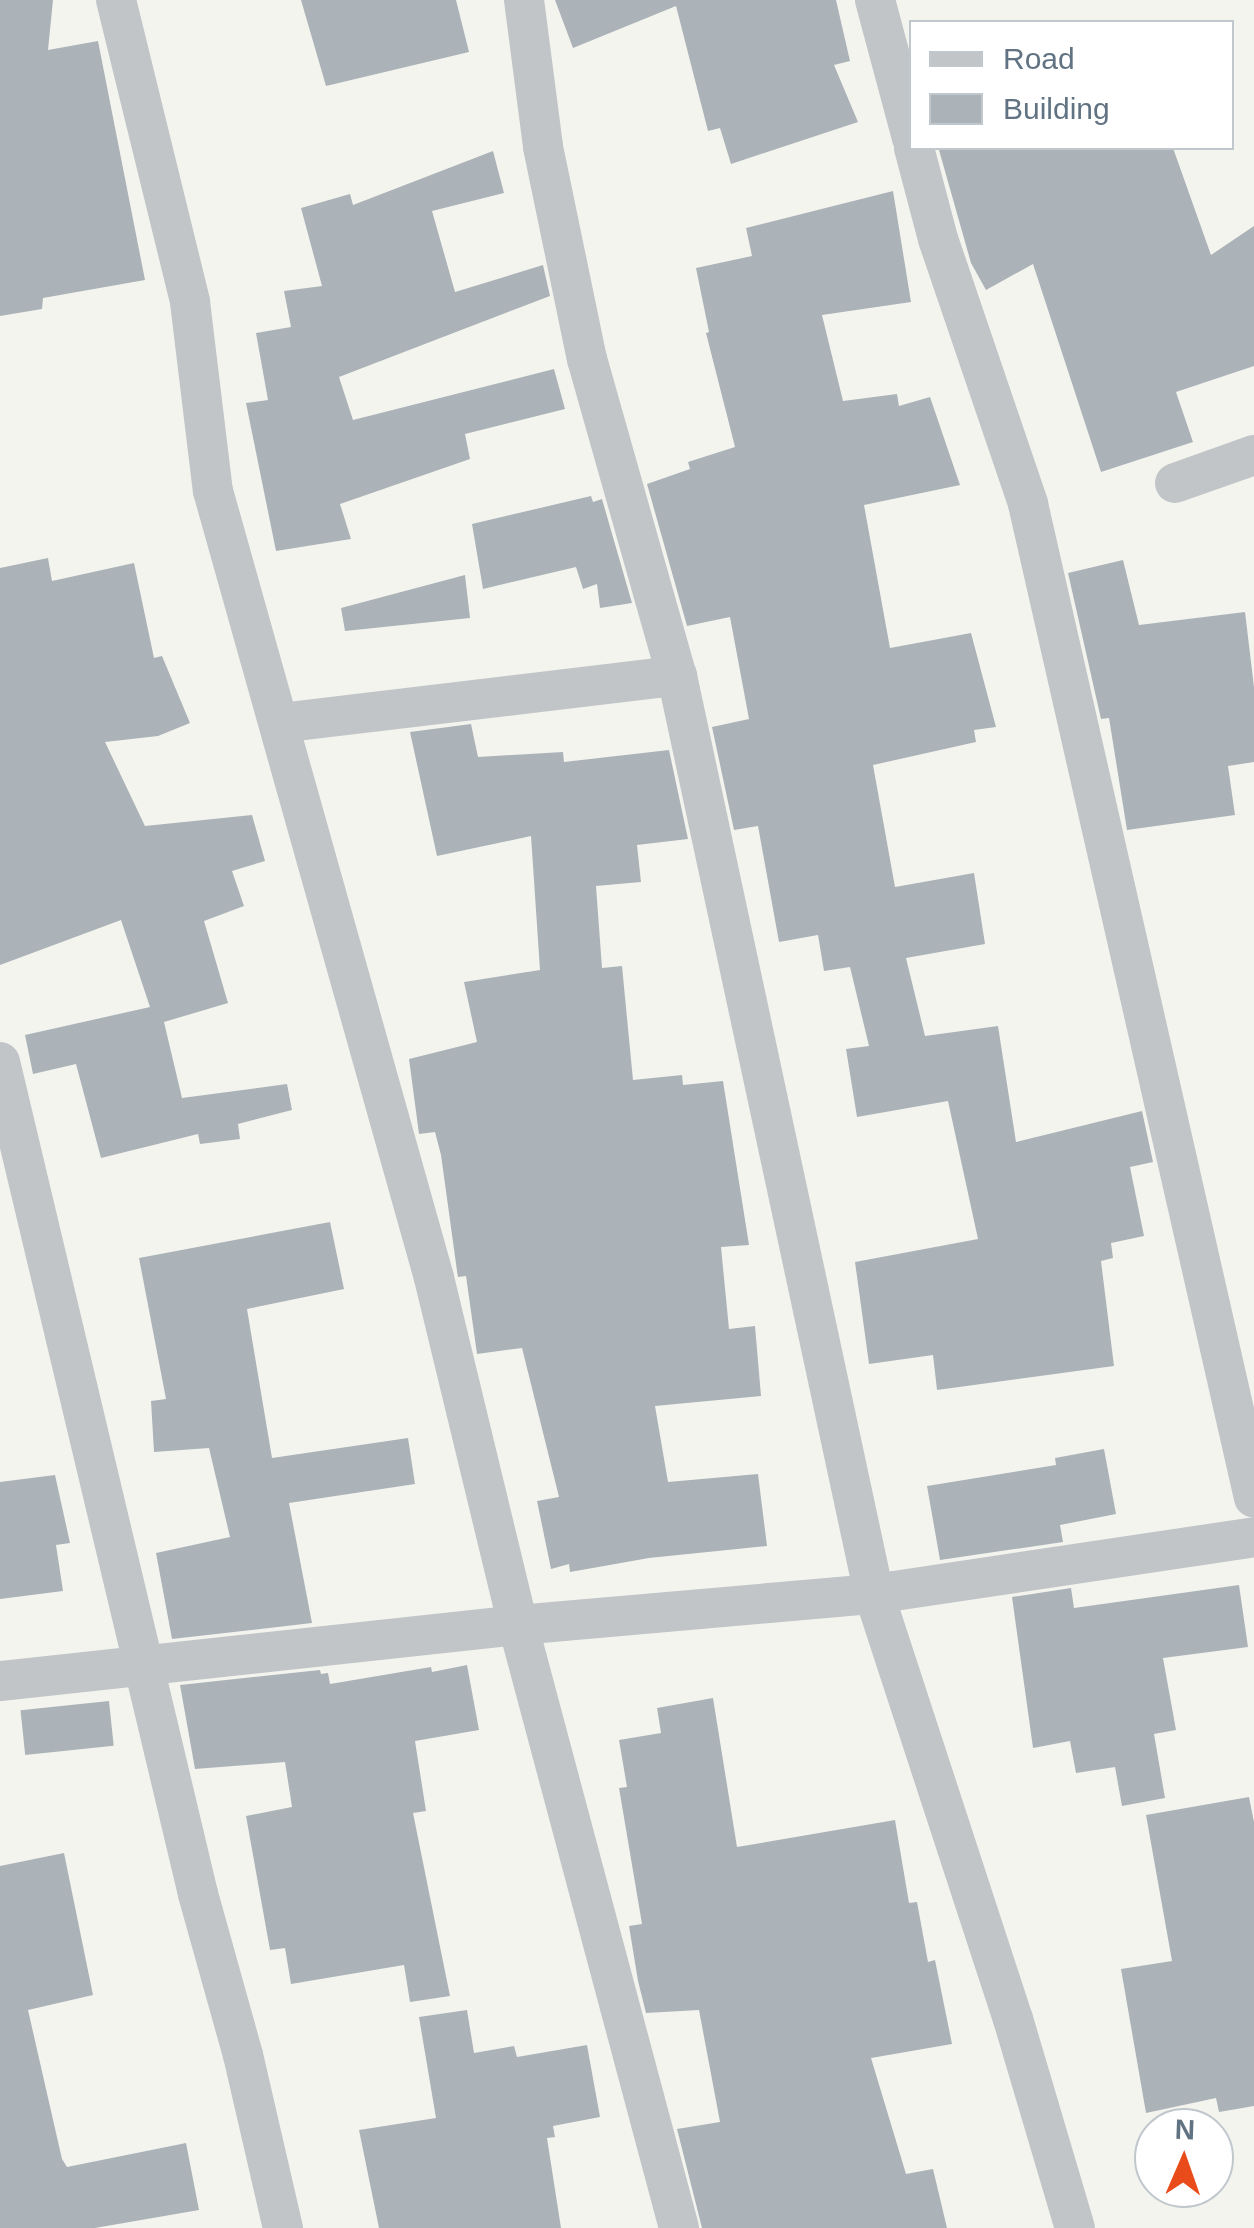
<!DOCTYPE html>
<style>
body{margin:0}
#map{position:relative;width:1254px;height:2228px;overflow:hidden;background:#f4f4ef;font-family:Helvetica,sans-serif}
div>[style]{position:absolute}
.building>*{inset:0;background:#abb3b8;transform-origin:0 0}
.minor>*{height:40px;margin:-20px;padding:0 20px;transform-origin:20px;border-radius:20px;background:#c1c5c8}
span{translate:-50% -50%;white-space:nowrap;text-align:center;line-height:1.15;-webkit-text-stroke:10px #fff;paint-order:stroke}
.legend{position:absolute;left:909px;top:20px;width:325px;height:130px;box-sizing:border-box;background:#fff;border:2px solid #c0c7cd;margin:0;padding:12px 18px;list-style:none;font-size:30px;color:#617382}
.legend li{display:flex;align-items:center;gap:20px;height:50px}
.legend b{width:50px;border:2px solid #c0c7cd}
.north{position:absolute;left:1134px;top:2108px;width:100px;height:100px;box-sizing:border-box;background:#fff;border:2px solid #c0c7cd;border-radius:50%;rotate:2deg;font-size:28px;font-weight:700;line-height:40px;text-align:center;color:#617382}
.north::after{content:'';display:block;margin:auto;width:35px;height:45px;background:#e94c1a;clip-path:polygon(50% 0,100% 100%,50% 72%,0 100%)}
</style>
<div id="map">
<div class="building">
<div style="clip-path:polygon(0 0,53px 0,48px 50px,98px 41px,145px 280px,43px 298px,42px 309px,0 316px)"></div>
<div style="clip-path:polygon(301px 0,456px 0,469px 52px,326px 86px)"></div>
<div style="clip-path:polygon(555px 0,836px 0,850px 61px,834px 65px,858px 122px,731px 164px,720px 128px,708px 131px,676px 6px,573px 48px)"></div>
<div style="clip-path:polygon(951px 148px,1173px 148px,1211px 255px,1254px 226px,1254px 366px,1176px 392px,1193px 442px,1101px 472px,1033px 264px,986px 290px,971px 263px,939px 150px)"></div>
<div style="clip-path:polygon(493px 151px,504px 193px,432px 211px,455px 292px,543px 265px,550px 296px,339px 377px,353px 420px,554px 369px,565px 409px,465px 434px,470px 459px,340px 504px,351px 539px,276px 551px,246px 403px,268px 400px,256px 333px,291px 327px,284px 291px,322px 286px,301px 208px,350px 194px,353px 205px)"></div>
<div style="clip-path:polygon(893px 191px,911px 302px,822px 315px,843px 401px,897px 394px,899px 406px,930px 397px,960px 485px,864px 505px,890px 648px,971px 633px,996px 727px,974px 730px,976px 742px,873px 765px,895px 887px,974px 873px,985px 944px,906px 958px,925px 1036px,998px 1026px,1016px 1142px,1142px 1111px,1153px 1162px,1130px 1167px,1144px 1236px,1111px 1243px,1113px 1258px,1101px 1261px,1114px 1366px,937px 1390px,933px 1355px,869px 1364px,855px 1262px,978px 1239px,948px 1101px,857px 1117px,846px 1049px,869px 1046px,850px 967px,824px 971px,818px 935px,779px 942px,758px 826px,734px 830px,712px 727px,749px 719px,730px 617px,687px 626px,647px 484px,690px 469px,688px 462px,735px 447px,706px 333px,709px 332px,696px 268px,752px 256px,746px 228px)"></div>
<div style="clip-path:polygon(591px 496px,593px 502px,602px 499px,632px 603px,600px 608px,597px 584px,583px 589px,576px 567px,483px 589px,472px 524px)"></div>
<div style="clip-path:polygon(48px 558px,52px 581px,134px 563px,154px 658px,162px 656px,190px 723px,158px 736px,105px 742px,145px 826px,252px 815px,265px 861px,232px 871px,244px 906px,204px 921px,228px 1003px,164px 1022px,182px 1098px,287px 1084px,292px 1110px,238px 1124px,240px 1139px,200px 1144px,198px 1134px,101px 1158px,76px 1064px,33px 1074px,25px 1035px,150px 1007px,121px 920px,0 965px,0 568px)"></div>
<div style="clip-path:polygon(1123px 560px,1139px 625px,1245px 612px,1254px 687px,1254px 762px,1228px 766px,1235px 815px,1127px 830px,1109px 718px,1101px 719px,1068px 573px)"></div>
<div style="clip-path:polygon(465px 575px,470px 618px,345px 631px,341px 608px)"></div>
<div style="clip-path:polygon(471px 724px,478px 757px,563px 752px,564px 762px,669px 750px,688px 839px,637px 845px,641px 882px,596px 886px,602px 968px,622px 966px,633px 1080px,682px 1075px,683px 1085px,723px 1081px,749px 1245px,721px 1247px,729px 1329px,755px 1326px,761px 1396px,655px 1406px,668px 1482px,758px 1474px,767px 1546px,649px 1558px,570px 1572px,569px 1564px,551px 1569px,537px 1501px,559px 1497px,522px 1348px,477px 1354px,466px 1276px,458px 1277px,457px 1271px,441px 1155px,435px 1132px,419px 1134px,409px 1059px,477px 1042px,464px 982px,540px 970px,531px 836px,437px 856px,410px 732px)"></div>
<div style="clip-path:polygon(330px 1222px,344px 1289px,247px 1309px,272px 1458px,408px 1438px,415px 1484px,289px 1503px,312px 1623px,172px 1639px,156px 1553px,230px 1537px,209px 1448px,154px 1452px,151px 1401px,166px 1399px,139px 1258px)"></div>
<div style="clip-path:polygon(1104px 1449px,1116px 1514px,1060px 1525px,1063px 1542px,940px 1560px,927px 1486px,1056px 1465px,1055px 1458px)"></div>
<div style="clip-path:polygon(55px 1475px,70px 1543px,56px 1545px,63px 1591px,0 1599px,0 1482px)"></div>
<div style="clip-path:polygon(1239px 1585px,1248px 1647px,1163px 1658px,1176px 1730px,1154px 1734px,1165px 1798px,1122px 1806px,1115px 1767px,1076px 1773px,1070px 1741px,1033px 1748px,1012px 1597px,1071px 1588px,1074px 1608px)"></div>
<div style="clip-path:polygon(467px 1665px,479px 1730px,415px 1741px,426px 1811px,413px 1813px,450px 1996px,410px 2002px,404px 1965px,291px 1984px,285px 1948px,270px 1950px,246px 1816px,292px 1807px,285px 1762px,195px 1769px,180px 1685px,320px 1670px,321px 1674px,328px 1673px,330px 1684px,431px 1667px,432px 1672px)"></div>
<div style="clip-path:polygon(713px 1698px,737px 1847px,895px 1820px,909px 1903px,917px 1902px,928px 1962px,935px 1960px,952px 2044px,871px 2058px,906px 2174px,933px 2169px,947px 2228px,702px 2228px,677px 2129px,720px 2122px,699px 2010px,646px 2013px,638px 1981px,629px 1926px,642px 1924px,619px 1788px,627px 1787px,619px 1740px,661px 1733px,657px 1708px)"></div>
<div style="left:109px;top:1701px;width:45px;height:89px;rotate:84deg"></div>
<div style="clip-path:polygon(1249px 1797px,1254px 1822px,1254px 2106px,1219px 2112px,1216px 2098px,1146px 2113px,1121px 1969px,1172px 1961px,1146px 1815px)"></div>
<div style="clip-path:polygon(64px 1853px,93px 1995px,28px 2010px,62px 2159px,67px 2167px,186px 2143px,199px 2210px,95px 2228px,0 2228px,0 1866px)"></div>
<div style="clip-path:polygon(467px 2010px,474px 2053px,514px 2046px,517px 2057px,587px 2045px,600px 2117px,553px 2126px,555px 2137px,547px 2138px,561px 2228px,379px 2228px,359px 2130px,436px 2118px,419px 2017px)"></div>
</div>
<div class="minor">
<div style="left:116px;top:0;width:311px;rotate:76.2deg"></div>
<div style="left:190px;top:302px;width:190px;rotate:83.1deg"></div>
<div style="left:213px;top:491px;width:817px;rotate:74.31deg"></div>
<div style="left:434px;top:1278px;width:357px;rotate:76.4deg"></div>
<div style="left:518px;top:1625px;width:624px;rotate:75.05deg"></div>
<div style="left:524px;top:0;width:148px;rotate:82.6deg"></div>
<div style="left:543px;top:147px;width:217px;rotate:78.3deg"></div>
<div style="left:587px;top:359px;width:330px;rotate:74.2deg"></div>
<div style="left:677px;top:676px;width:939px;rotate:77.89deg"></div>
<div style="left:874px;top:1594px;width:447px;rotate:71.9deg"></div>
<div style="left:1013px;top:2019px;width:218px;rotate:73.5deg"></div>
<div style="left:875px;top:0;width:143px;rotate:75deg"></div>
<div style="left:914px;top:148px;width:94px;rotate:75.2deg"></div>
<div style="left:938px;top:239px;width:280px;rotate:71.2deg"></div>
<div style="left:1028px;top:504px;width:1019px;rotate:77.19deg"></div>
<div style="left:1175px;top:483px;width:84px;rotate:-19.5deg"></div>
<div style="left:280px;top:723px;width:400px;rotate:-6.8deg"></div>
<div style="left:0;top:1062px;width:855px;rotate:76.61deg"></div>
<div style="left:198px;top:1894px;width:167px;rotate:74.4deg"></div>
<div style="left:243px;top:2055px;width:178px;rotate:77deg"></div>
<div style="left:0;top:1681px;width:521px;rotate:-6.17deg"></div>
<div style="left:518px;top:1625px;width:357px;rotate:-5deg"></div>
<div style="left:874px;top:1594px;width:384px;rotate:-8.5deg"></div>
</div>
<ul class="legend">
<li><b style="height:12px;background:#c1c5c8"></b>Road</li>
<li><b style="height:28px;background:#abb3b8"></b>Building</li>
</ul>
<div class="north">N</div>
</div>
